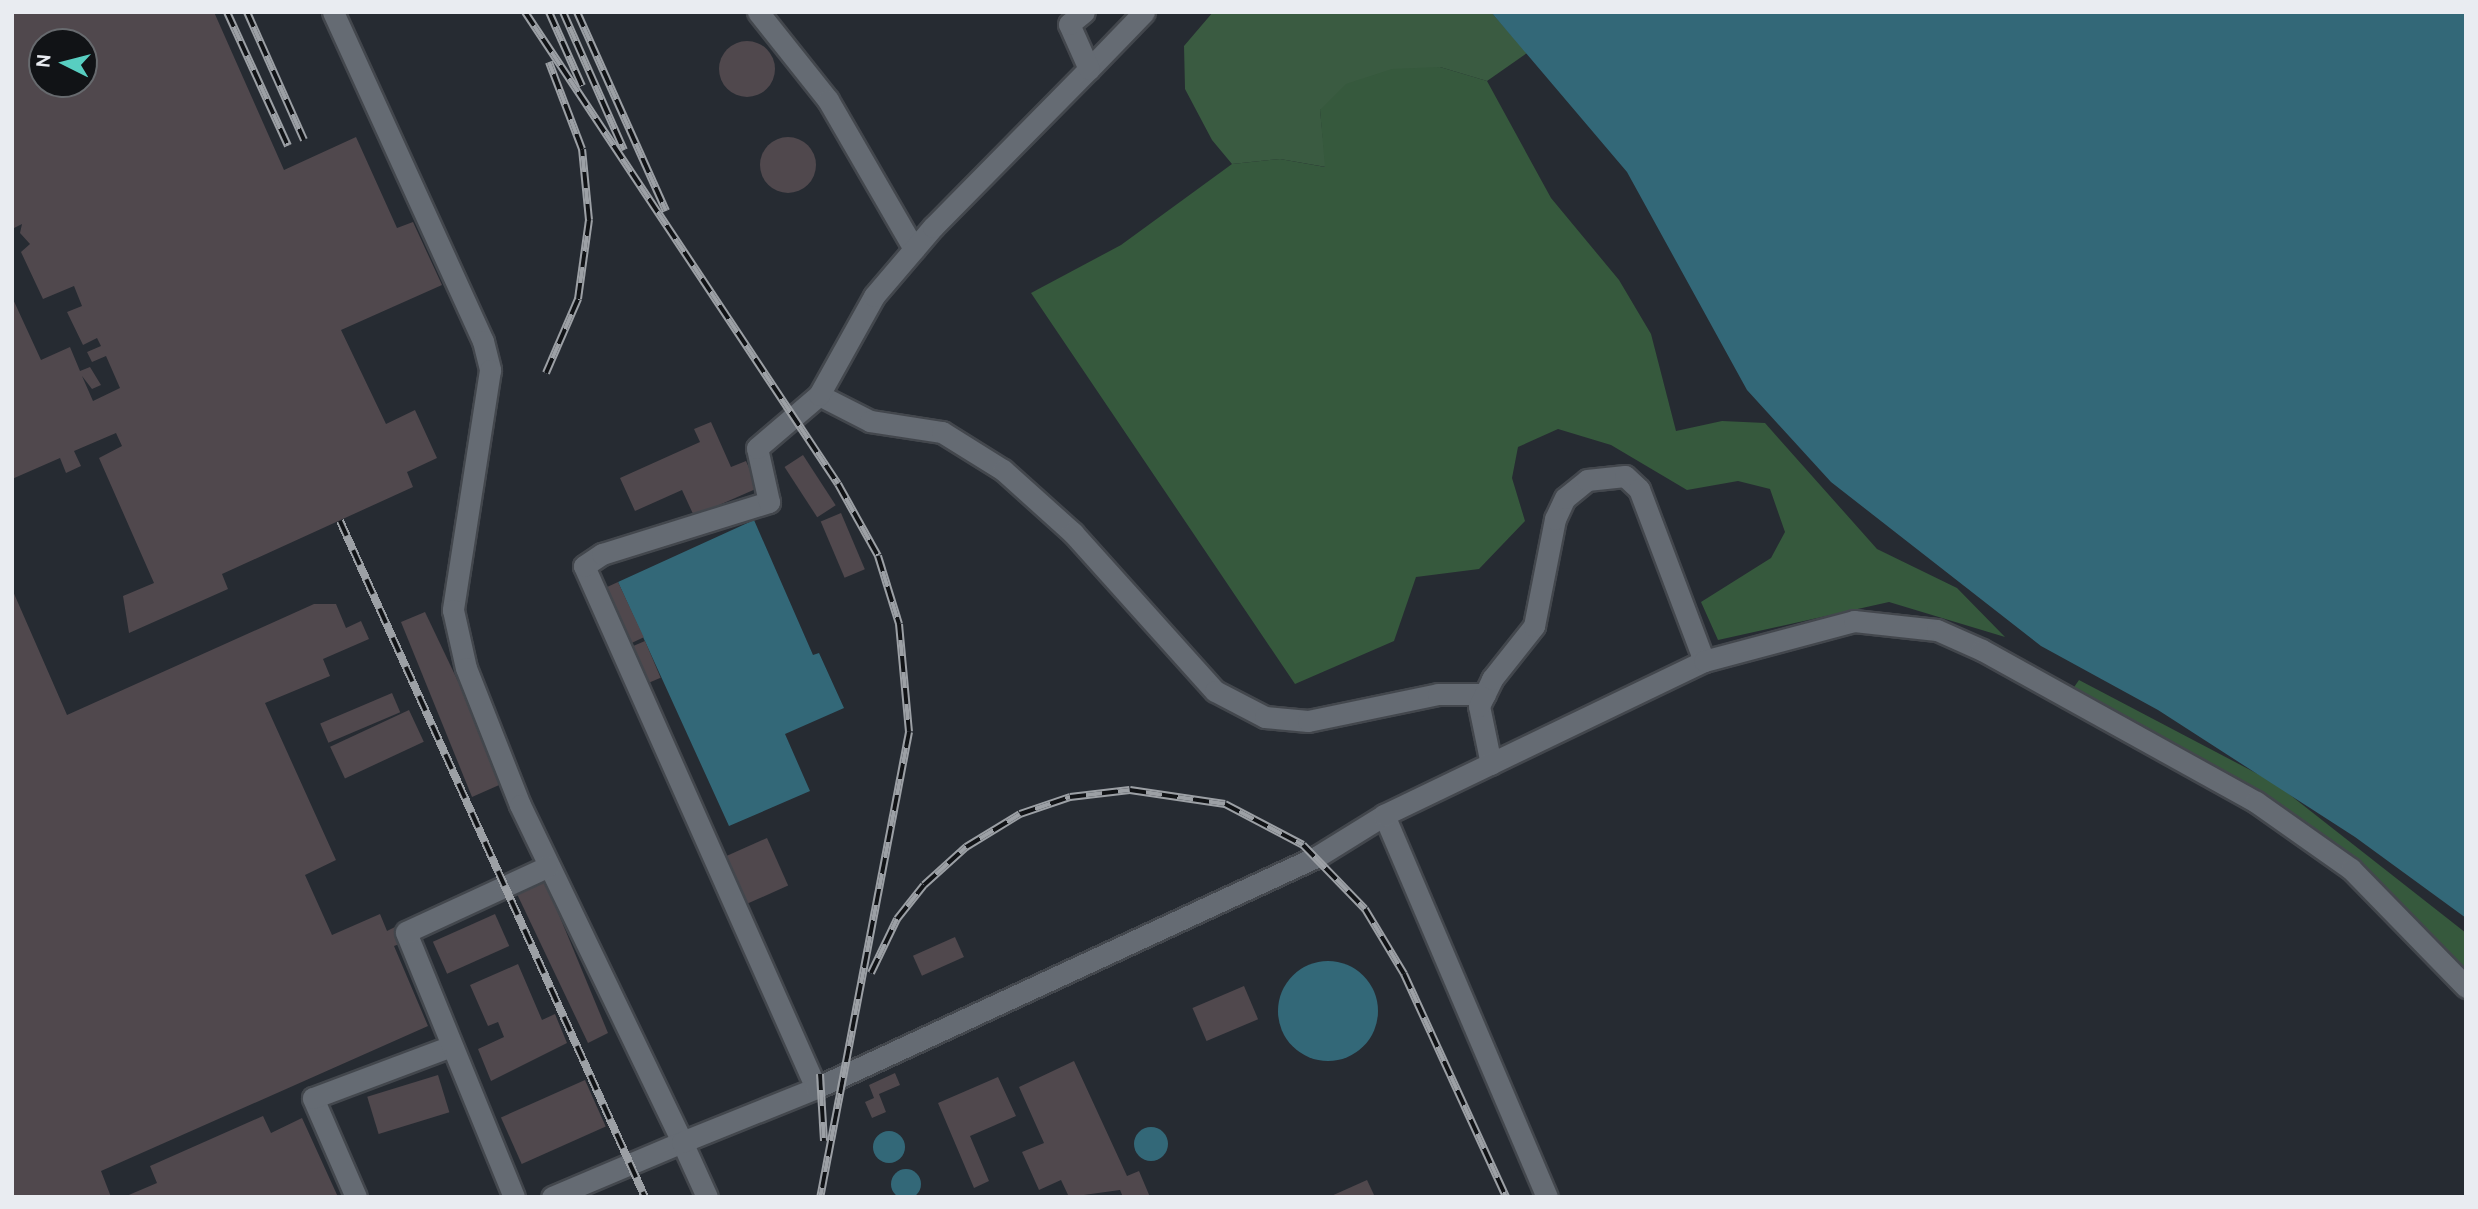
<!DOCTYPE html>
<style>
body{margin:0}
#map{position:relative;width:2478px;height:1209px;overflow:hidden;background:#262b32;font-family:Cabin,sans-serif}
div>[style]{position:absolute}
.green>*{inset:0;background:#3a5b41}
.forest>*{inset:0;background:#36593d}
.water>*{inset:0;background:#336878}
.round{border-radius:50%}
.building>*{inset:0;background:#50484d;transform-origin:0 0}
.roads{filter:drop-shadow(2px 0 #43474d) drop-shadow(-2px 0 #43474d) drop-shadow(0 2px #43474d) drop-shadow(0 -2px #43474d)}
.minor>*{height:21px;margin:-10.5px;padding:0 10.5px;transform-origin:10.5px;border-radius:10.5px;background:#656b73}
.rail>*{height:8px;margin-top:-4px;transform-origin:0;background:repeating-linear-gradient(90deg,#111316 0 16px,#9ca0a5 0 32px);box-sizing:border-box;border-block:2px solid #9ca0a5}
span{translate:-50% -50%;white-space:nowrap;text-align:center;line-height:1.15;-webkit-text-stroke:6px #111316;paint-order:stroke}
.frame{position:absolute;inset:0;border:14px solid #e9ecf1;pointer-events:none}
.north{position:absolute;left:28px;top:28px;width:70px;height:70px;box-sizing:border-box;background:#111316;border:2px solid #676a6e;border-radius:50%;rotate:276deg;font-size:19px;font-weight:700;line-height:28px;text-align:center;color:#e9ecf1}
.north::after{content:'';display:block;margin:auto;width:24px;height:32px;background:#58cec1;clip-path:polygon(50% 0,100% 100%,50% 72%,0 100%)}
</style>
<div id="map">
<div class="green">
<div style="clip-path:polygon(1213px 12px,1491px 12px,1527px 53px,1487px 81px,1440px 67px,1320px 110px,1326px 167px,1280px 159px,1232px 164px,1212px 140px,1185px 89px,1184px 46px)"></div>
</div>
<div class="forest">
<div style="clip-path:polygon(1440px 67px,1487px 81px,1551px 198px,1619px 280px,1651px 334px,1676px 431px,1722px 421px,1765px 423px,1877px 549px,1957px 588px,2005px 637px,1889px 602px,1718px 640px,1701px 602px,1771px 558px,1785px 532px,1770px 489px,1738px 481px,1687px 490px,1611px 445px,1558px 429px,1518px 447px,1512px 478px,1525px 521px,1479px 569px,1416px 577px,1394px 641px,1295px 684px,1031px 293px,1121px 245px,1232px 164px,1280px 159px,1325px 167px,1320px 110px,1346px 84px,1392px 69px)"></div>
<div style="clip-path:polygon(2079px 680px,2275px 783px,2466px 933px,2466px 977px,2412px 916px,2261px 795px,2072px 690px)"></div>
</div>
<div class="water">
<div style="clip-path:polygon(1491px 12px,2466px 12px,2466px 918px,2355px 837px,2158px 710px,2041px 646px,1831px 482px,1747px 390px,1627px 172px)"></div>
<div style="clip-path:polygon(754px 520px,813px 655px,819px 653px,844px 708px,785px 734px,810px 791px,729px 826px,618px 582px)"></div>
<div class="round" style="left:1278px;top:961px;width:100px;height:100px"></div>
<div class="round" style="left:1134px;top:1127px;width:34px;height:34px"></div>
<div class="round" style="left:873px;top:1131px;width:32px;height:32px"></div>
<div class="round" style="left:891px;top:1169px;width:30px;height:30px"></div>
</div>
<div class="building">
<div style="clip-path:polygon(evenodd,12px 12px,214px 12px,284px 170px,356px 137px,397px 228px,413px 222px,442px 285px,341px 330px,386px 424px,415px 410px,437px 458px,407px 472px,413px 487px,222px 574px,228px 589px,129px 633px,123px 596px,154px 583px,99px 458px,122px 446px,116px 433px,74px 451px,81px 466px,66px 473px,60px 458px,12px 479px,12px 297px,41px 360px,70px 347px,80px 371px,90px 367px,101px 385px,92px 389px,82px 376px,93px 401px,120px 388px,106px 356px,92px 362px,87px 352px,101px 346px,97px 338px,83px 345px,67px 312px,82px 306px,74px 286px,43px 299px,21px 252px,30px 244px,20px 233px,22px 224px,12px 229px,12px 12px,42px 42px,84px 42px,84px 84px,42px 84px,42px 42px)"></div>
<div class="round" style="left:719px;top:41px;width:56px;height:56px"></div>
<div class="round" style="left:760px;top:137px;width:56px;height:56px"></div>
<div style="clip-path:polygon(711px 422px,731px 467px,746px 461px,758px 488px,694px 516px,682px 490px,635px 511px,620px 478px,700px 442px,694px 429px)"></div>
<div style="left:803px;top:455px;width:60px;height:22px;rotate:57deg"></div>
<div style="left:841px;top:513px;width:61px;height:22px;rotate:67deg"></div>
<div style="left:618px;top:582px;width:61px;height:21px;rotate:65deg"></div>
<div style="clip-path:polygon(12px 589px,67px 715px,314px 604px,336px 604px,346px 628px,361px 621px,369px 639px,323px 659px,330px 676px,265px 703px,336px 860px,305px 875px,332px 935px,380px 914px,387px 931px,395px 927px,402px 943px,394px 946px,428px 1026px,101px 1171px,111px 1197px,12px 1197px)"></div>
<div style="clip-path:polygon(425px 612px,506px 782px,472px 797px,401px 622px)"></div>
<div style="left:645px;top:641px;width:40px;height:23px;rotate:67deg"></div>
<div style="left:392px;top:693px;width:21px;height:78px;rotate:67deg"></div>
<div style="left:409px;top:710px;width:35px;height:87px;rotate:65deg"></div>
<div style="left:767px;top:838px;width:52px;height:45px;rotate:66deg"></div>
<div style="clip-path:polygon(545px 881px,608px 1033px,588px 1043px,517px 894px)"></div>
<div style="left:495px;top:914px;width:35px;height:68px;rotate:66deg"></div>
<div style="left:955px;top:937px;width:22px;height:46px;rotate:66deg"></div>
<div style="clip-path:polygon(518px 964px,542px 1020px,555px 1014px,567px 1043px,491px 1081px,478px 1049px,504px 1037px,498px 1022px,488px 1026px,470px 985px)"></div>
<div style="left:1244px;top:986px;width:36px;height:56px;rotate:67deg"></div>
<div style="clip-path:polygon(1074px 1061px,1127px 1176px,1139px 1171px,1150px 1197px,1123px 1197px,1120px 1190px,1069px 1197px,1061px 1180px,1039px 1190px,1022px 1152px,1044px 1143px,1019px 1087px)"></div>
<div style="clip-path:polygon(895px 1073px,900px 1085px,879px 1094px,886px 1112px,872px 1118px,865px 1102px,874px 1098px,869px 1085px)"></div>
<div style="left:438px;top:1075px;width:39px;height:74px;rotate:73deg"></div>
<div style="clip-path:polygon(998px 1077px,1016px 1116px,970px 1136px,989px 1181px,974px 1188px,938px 1103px)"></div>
<div style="left:585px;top:1080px;width:51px;height:92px;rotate:66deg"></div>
<div style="clip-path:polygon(263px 1116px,271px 1133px,302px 1118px,338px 1197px,124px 1197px,157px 1183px,150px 1166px)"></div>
<div style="clip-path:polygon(1367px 1180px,1375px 1197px,1329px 1197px)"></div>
</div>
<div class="roads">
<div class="minor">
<div style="left:333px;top:12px;width:362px;rotate:65.5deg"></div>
<div style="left:483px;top:341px;width:30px;rotate:76deg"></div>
<div style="left:490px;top:370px;width:243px;rotate:98.8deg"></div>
<div style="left:453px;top:610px;width:59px;rotate:77.4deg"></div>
<div style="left:466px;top:668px;width:147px;rotate:68.5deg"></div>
<div style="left:520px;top:805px;width:374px;rotate:64.3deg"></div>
<div style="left:682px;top:1142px;width:141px;rotate:157.1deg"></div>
<div style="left:758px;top:12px;width:112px;rotate:51.5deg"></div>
<div style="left:828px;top:100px;width:172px;rotate:60deg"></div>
<div style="left:1089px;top:69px;width:79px;rotate:-46deg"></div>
<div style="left:819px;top:395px;width:57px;rotate:27deg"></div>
<div style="left:870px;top:421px;width:73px;rotate:8.7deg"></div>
<div style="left:942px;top:432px;width:72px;rotate:31.9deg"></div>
<div style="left:1003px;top:470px;width:94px;rotate:42deg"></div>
<div style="left:1073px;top:533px;width:212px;rotate:48.1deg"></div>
<div style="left:1215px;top:691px;width:56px;rotate:27.5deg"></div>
<div style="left:1265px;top:717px;width:43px;rotate:5.3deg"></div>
<div style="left:1308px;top:721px;width:133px;rotate:-11.7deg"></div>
<div style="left:1438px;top:694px;width:47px"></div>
<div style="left:1491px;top:764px;width:59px;rotate:-101.7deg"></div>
<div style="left:1479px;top:706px;width:30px;rotate:-64deg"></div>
<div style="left:1492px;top:679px;width:68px;rotate:-51.6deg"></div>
<div style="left:1534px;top:626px;width:109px;rotate:-78.9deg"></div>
<div style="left:1555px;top:519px;width:23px;rotate:-65deg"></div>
<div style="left:1565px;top:498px;width:28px;rotate:-39deg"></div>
<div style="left:1587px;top:480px;width:38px;rotate:-6deg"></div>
<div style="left:1625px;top:476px;width:19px;rotate:43deg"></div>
<div style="left:1639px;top:489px;width:184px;rotate:69.3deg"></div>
<div style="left:1384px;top:815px;width:415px;rotate:66.9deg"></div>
<div style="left:816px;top:1088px;width:571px;rotate:-113.96deg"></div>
<div style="left:584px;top:566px;width:22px;rotate:-34deg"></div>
<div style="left:602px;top:554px;width:175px;rotate:-17.3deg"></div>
<div style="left:769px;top:502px;width:55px;rotate:-102.5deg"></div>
<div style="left:757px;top:448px;width:82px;rotate:-40.5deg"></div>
<div style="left:819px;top:395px;width:113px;rotate:-60.9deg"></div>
<div style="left:874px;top:296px;width:91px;rotate:-49.5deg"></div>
<div style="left:933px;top:227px;width:222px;rotate:-45.4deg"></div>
<div style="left:1089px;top:69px;width:49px;rotate:-114deg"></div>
<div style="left:1069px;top:24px;width:19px;rotate:-39deg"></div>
<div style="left:356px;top:1197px;width:108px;rotate:-113.5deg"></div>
<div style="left:313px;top:1098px;width:145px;rotate:-20.6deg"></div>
<div style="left:514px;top:1197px;width:286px;rotate:-112.2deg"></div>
<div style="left:406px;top:932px;width:157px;rotate:-24.8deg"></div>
<div style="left:707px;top:1197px;width:60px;rotate:-114.4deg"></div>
<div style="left:682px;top:1142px;width:144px;rotate:-21.9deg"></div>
<div style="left:816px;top:1088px;width:553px;rotate:-24.8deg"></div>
<div style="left:1318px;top:856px;width:78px;rotate:-31.8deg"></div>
<div style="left:1384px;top:815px;width:355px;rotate:-25.7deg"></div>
<div style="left:1704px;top:661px;width:155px;rotate:-14.9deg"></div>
<div style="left:1854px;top:621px;width:83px;rotate:6.2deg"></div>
<div style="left:1937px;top:630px;width:49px;rotate:24deg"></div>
<div style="left:1982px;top:650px;width:313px;rotate:29deg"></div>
<div style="left:2256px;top:802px;width:116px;rotate:35.2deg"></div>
<div style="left:2351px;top:869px;width:165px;rotate:45.7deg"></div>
</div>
</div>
<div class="rail">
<div style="left:227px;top:12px;width:147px;rotate:65.5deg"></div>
<div style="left:247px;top:12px;width:140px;rotate:66deg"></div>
<div style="left:525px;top:12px;width:566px;rotate:56.45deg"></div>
<div style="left:838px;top:484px;width:82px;rotate:60.9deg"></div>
<div style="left:878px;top:556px;width:71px;rotate:72.8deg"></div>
<div style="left:899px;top:624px;width:108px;rotate:84.7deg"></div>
<div style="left:909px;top:732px;width:473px;rotate:100.8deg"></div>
<div style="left:549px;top:12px;width:81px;rotate:66deg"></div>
<div style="left:563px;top:12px;width:151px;rotate:66.2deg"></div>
<div style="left:577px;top:12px;width:218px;rotate:65.9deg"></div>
<div style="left:546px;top:373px;width:81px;rotate:-66.6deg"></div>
<div style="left:578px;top:299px;width:80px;rotate:-82.1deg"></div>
<div style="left:589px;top:220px;width:71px;rotate:-95.6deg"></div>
<div style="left:582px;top:149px;width:93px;rotate:-110.8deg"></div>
<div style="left:340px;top:521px;width:742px;rotate:65.72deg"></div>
<div style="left:871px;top:973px;width:60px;rotate:-64.3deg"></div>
<div style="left:897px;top:919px;width:43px;rotate:-51.5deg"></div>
<div style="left:924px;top:885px;width:57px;rotate:-42.1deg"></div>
<div style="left:966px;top:847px;width:63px;rotate:-31.4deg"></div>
<div style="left:1020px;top:814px;width:53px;rotate:-18.8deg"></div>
<div style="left:1070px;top:797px;width:60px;rotate:-6.7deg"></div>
<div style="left:1130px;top:790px;width:96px;rotate:8.4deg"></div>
<div style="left:1225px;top:804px;width:88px;rotate:27.7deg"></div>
<div style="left:1303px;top:845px;width:89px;rotate:45.9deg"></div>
<div style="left:1365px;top:909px;width:76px;rotate:59deg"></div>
<div style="left:1404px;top:974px;width:245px;rotate:65.4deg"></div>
<div style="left:820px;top:1074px;width:67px;rotate:86.6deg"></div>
</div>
<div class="frame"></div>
<div class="north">N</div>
</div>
